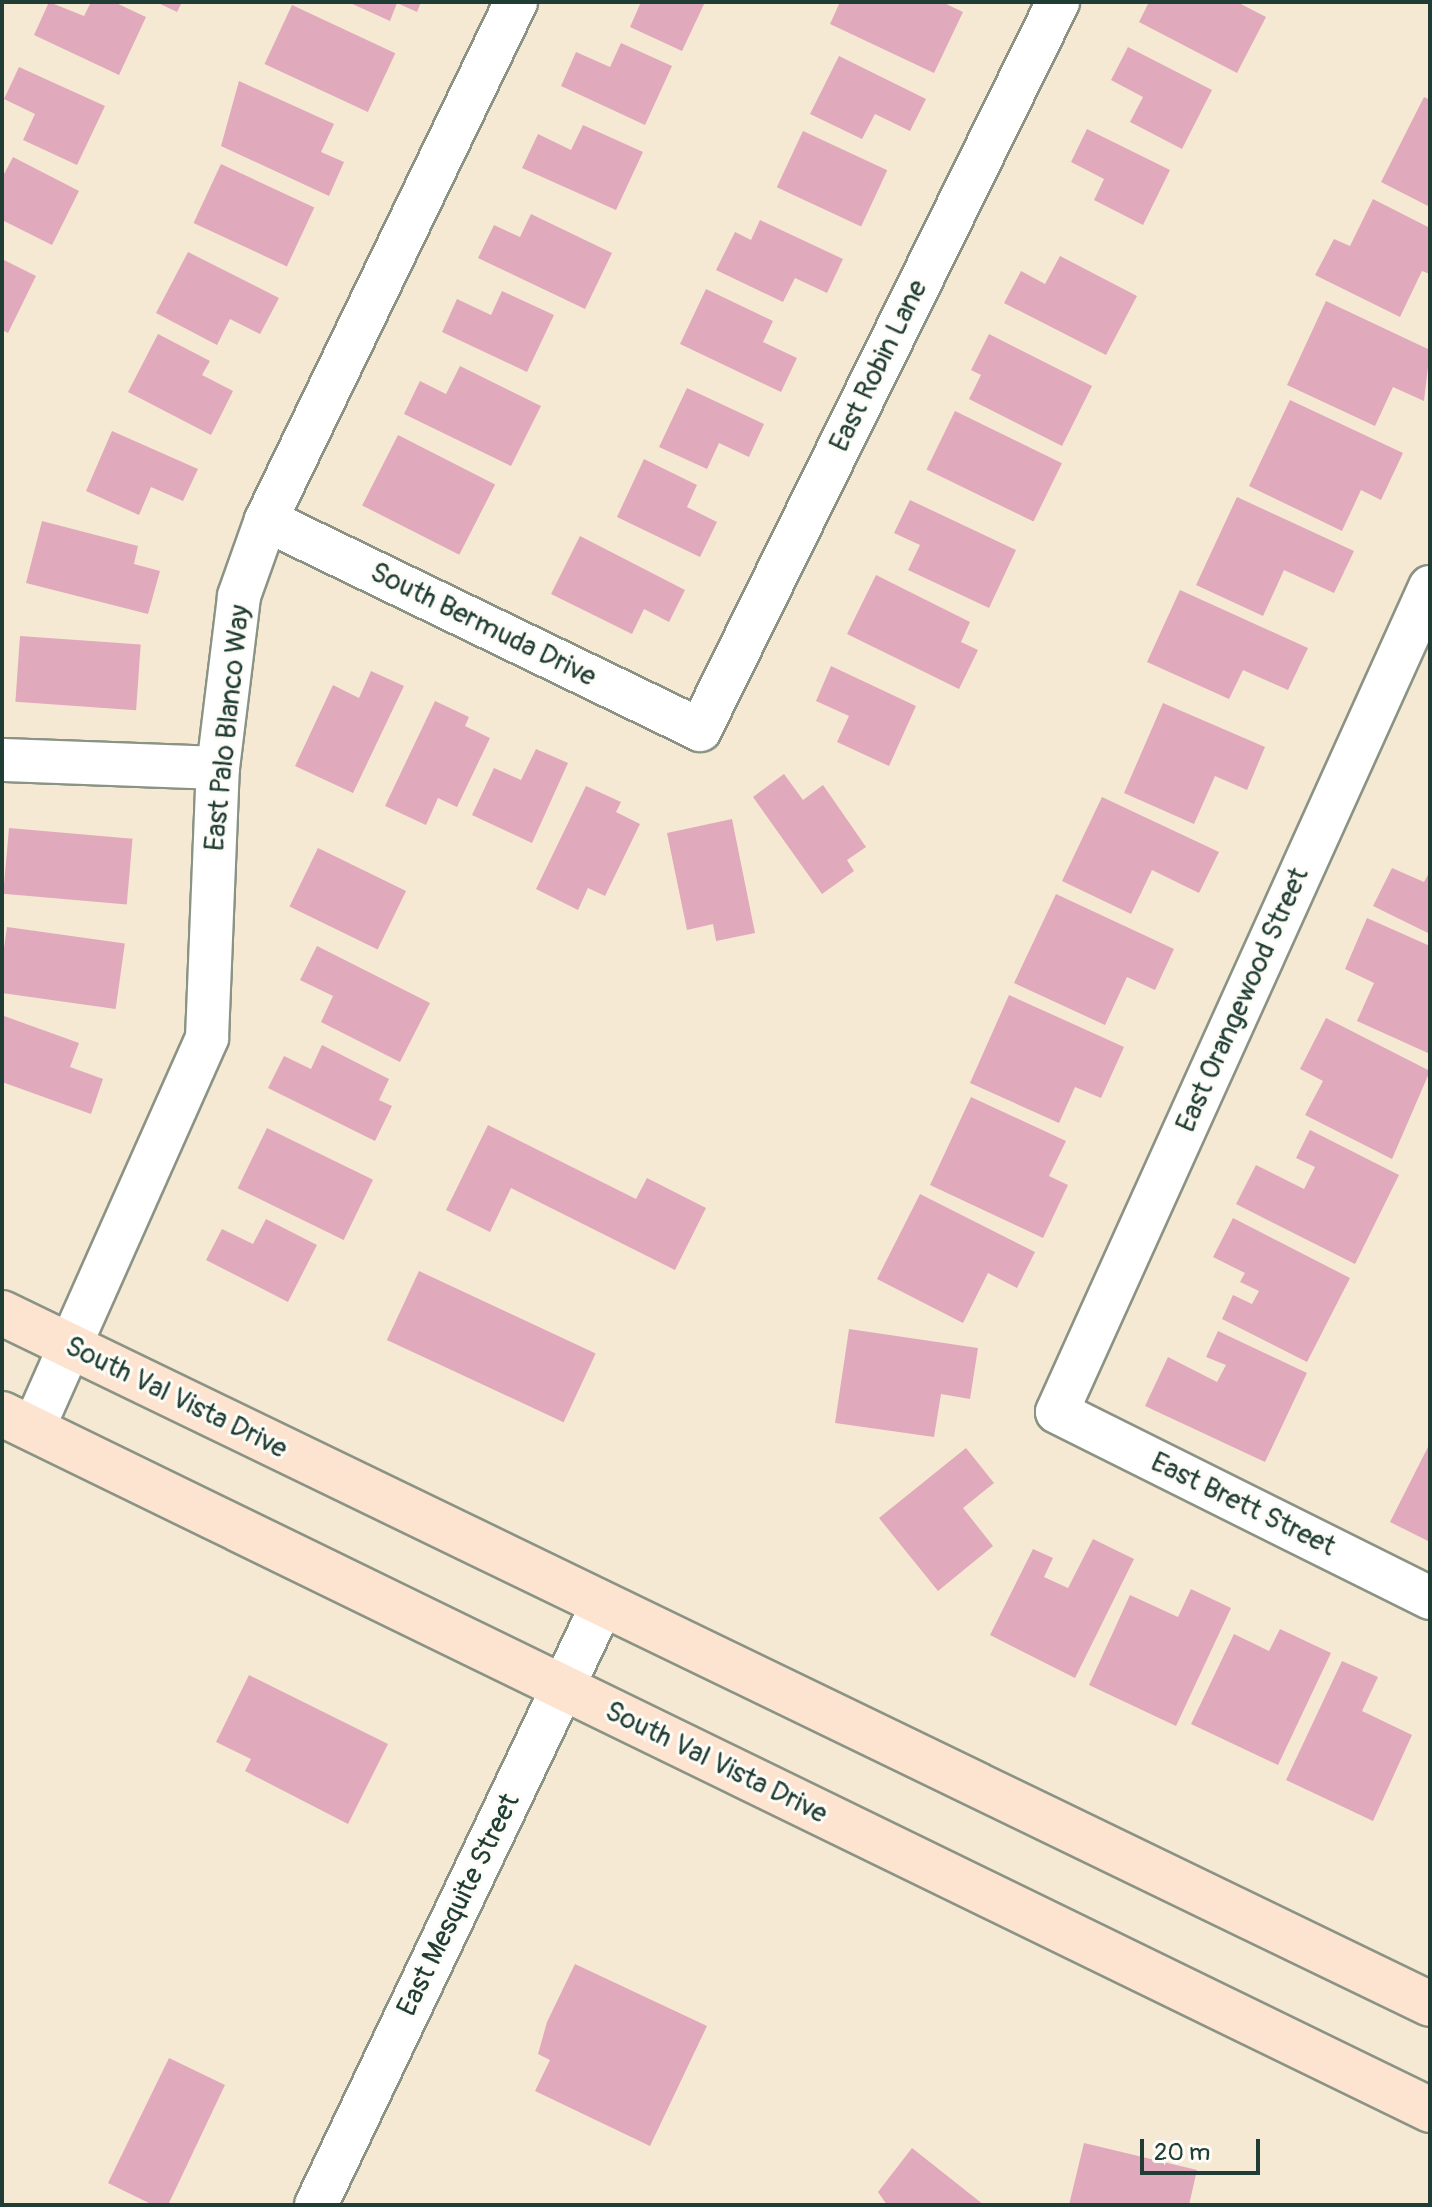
<!DOCTYPE html>
<style>
body{margin:0}
#map{position:relative;width:1432px;height:2207px;overflow:hidden;background:#f6e9d4;font-family:Pangolin,sans-serif}
div>[style]{position:absolute}
.building>*{inset:0;background:#e1a9bc;transform-origin:0 0}
.roads{filter:drop-shadow(2px 0 #8a9384) drop-shadow(-2px 0 #8a9384) drop-shadow(0 2px #8a9384) drop-shadow(0 -2px #8a9384)}
.street>*{height:42px;margin:-21px;padding:0 21px;transform-origin:21px;border-radius:21px;background:#fff}
.secondary>*{height:44px;margin:-22px;padding:0 22px;transform-origin:22px;border-radius:22px;background:#fde4d1}
span{translate:-50% -50%;white-space:nowrap;text-align:center;line-height:1.15;-webkit-text-stroke:6px #fdfcf7;paint-order:stroke}
.street-label{font-size:28px;color:#1f3d34}
.frame{position:absolute;inset:0;border:4px solid #1f3d34;pointer-events:none}
.scale{position:absolute;left:1140px;top:2139px;width:120px;height:36px;box-sizing:border-box;border:4px solid #1f3d34;border-top:0;padding-left:10px;font-size:24px;line-height:28px;white-space:nowrap;color:#1f3d34;-webkit-text-stroke:6px #fdfcf7;paint-order:stroke}
</style>
<div id="map">
<div class="building">
<div style="clip-path:polygon(49px 2px,84px 16px,91px 2px,114px 2px,146px 17px,119px 75px,34px 35px)"></div>
<div style="clip-path:polygon(156px 2px,182px 2px,177px 12px)"></div>
<div style="clip-path:polygon(348px 2px,421px 2px,417px 12px,397px 3px,390px 21px)"></div>
<div style="clip-path:polygon(641px 2px,705px 2px,682px 51px,630px 27px)"></div>
<div style="clip-path:polygon(840px 2px,942px 2px,963px 12px,934px 73px,830px 24px)"></div>
<div style="clip-path:polygon(1149px 2px,1237px 2px,1266px 17px,1237px 73px,1139px 22px)"></div>
<div style="left:292px;top:5px;width:114px;height:65px;rotate:25deg"></div>
<div style="clip-path:polygon(621px 43px,672px 66px,645px 125px,561px 86px,576px 52px,610px 67px)"></div>
<div style="clip-path:polygon(1128px 47px,1212px 90px,1182px 149px,1130px 122px,1143px 97px,1111px 80px)"></div>
<div style="clip-path:polygon(839px 56px,926px 99px,910px 131px,875px 114px,862px 139px,810px 114px)"></div>
<div style="clip-path:polygon(19px 67px,105px 106px,77px 165px,23px 140px,35px 114px,4px 99px)"></div>
<div style="clip-path:polygon(239px 81px,334px 124px,321px 152px,344px 162px,329px 196px,221px 146px)"></div>
<div style="clip-path:polygon(1424px 97px,1430px 100px,1430px 207px,1381px 182px)"></div>
<div style="clip-path:polygon(583px 125px,643px 152px,616px 210px,522px 168px,538px 134px,571px 150px)"></div>
<div style="clip-path:polygon(1087px 129px,1170px 170px,1143px 225px,1094px 200px,1104px 179px,1071px 162px)"></div>
<div style="left:803px;top:131px;width:93px;height:62px;rotate:25deg"></div>
<div style="clip-path:polygon(13px 157px,79px 191px,52px 245px,2px 220px,2px 178px)"></div>
<div style="left:221px;top:164px;width:103px;height:65px;rotate:25deg"></div>
<div style="clip-path:polygon(1373px 199px,1430px 228px,1430px 274px,1422px 271px,1400px 317px,1315px 275px,1334px 239px,1350px 246px)"></div>
<div style="clip-path:polygon(531px 214px,612px 253px,585px 309px,478px 258px,494px 225px,520px 237px)"></div>
<div style="clip-path:polygon(760px 220px,843px 259px,827px 293px,795px 278px,783px 302px,716px 270px,735px 232px,751px 240px)"></div>
<div style="clip-path:polygon(188px 252px,279px 298px,260px 334px,230px 319px,217px 345px,156px 313px)"></div>
<div style="clip-path:polygon(1060px 256px,1137px 296px,1106px 355px,1004px 303px,1021px 271px,1045px 284px)"></div>
<div style="clip-path:polygon(2px 259px,36px 276px,8px 333px,2px 330px)"></div>
<div style="clip-path:polygon(706px 289px,773px 321px,763px 342px,797px 358px,781px 392px,680px 344px)"></div>
<div style="clip-path:polygon(502px 291px,554px 315px,527px 372px,442px 332px,457px 299px,491px 315px)"></div>
<div style="clip-path:polygon(1326px 301px,1430px 350px,1424px 401px,1393px 387px,1375px 426px,1287px 385px)"></div>
<div style="clip-path:polygon(158px 334px,210px 361px,202px 375px,233px 391px,211px 435px,128px 392px)"></div>
<div style="clip-path:polygon(989px 334px,1092px 386px,1062px 446px,969px 399px,981px 375px,971px 370px)"></div>
<div style="clip-path:polygon(460px 366px,541px 406px,511px 466px,404px 414px,420px 381px,446px 394px)"></div>
<div style="clip-path:polygon(687px 388px,764px 424px,749px 457px,719px 443px,707px 469px,659px 447px)"></div>
<div style="clip-path:polygon(1290px 400px,1403px 453px,1381px 500px,1361px 490px,1342px 531px,1249px 486px)"></div>
<div style="left:955px;top:411px;width:119px;height:65px;rotate:26deg"></div>
<div style="clip-path:polygon(112px 431px,198px 469px,183px 501px,151px 487px,139px 515px,86px 491px)"></div>
<div style="left:398px;top:435px;width:109px;height:79px;rotate:27deg"></div>
<div style="clip-path:polygon(644px 459px,697px 485px,687px 507px,717px 522px,700px 557px,617px 517px)"></div>
<div style="clip-path:polygon(1237px 497px,1354px 551px,1334px 593px,1284px 570px,1263px 616px,1196px 585px)"></div>
<div style="clip-path:polygon(910px 500px,1016px 550px,989px 608px,908px 570px,920px 545px,894px 533px)"></div>
<div style="clip-path:polygon(42px 521px,138px 546px,134px 564px,160px 571px,148px 614px,26px 583px)"></div>
<div style="clip-path:polygon(580px 536px,685px 590px,669px 622px,644px 609px,632px 634px,551px 594px)"></div>
<div style="clip-path:polygon(876px 575px,970px 622px,961px 642px,978px 650px,959px 689px,847px 634px)"></div>
<div style="clip-path:polygon(1180px 590px,1308px 648px,1288px 690px,1243px 670px,1229px 699px,1147px 662px)"></div>
<div style="left:20px;top:636px;width:121px;height:66px;rotate:4deg"></div>
<div style="clip-path:polygon(831px 666px,916px 706px,889px 766px,837px 742px,849px 716px,816px 701px)"></div>
<div style="clip-path:polygon(371px 671px,404px 686px,353px 793px,295px 766px,333px 685px,359px 698px)"></div>
<div style="clip-path:polygon(435px 701px,469px 717px,465px 726px,490px 738px,457px 807px,438px 798px,426px 825px,385px 806px)"></div>
<div style="clip-path:polygon(1163px 703px,1265px 747px,1247px 790px,1215px 776px,1194px 824px,1124px 793px)"></div>
<div style="clip-path:polygon(536px 749px,568px 763px,532px 843px,472px 815px,494px 768px,521px 780px)"></div>
<div style="clip-path:polygon(784px 774px,803px 800px,823px 785px,866px 847px,847px 860px,854px 871px,822px 894px,753px 797px)"></div>
<div style="clip-path:polygon(586px 786px,621px 802px,616px 812px,640px 824px,605px 896px,588px 888px,578px 910px,536px 889px)"></div>
<div style="clip-path:polygon(1102px 797px,1219px 852px,1199px 893px,1152px 870px,1131px 914px,1062px 881px)"></div>
<div style="clip-path:polygon(732px 819px,755px 933px,716px 941px,713px 924px,687px 930px,667px 833px)"></div>
<div style="left:9px;top:828px;width:124px;height:66px;rotate:5deg"></div>
<div style="left:318px;top:848px;width:98px;height:65px;rotate:26deg"></div>
<div style="clip-path:polygon(1392px 868px,1424px 882px,1430px 871px,1430px 934px,1373px 906px)"></div>
<div style="clip-path:polygon(1056px 894px,1174px 949px,1155px 990px,1127px 977px,1105px 1025px,1014px 983px)"></div>
<div style="clip-path:polygon(1367px 918px,1430px 946px,1430px 1054px,1357px 1021px,1374px 983px,1345px 969px)"></div>
<div style="left:7px;top:927px;width:119px;height:66px;rotate:8deg"></div>
<div style="clip-path:polygon(317px 946px,430px 1003px,400px 1062px,321px 1022px,333px 996px,300px 980px)"></div>
<div style="clip-path:polygon(1009px 995px,1124px 1047px,1101px 1098px,1075px 1087px,1059px 1123px,970px 1083px)"></div>
<div style="clip-path:polygon(4px 1016px,79px 1043px,70px 1067px,103px 1079px,91px 1114px,2px 1082px)"></div>
<div style="clip-path:polygon(1326px 1018px,1430px 1071px,1392px 1159px,1305px 1115px,1323px 1081px,1300px 1069px)"></div>
<div style="clip-path:polygon(322px 1045px,389px 1079px,379px 1100px,392px 1106px,375px 1141px,268px 1088px,284px 1056px,311px 1069px)"></div>
<div style="clip-path:polygon(971px 1097px,1066px 1141px,1049px 1176px,1068px 1185px,1043px 1238px,930px 1185px)"></div>
<div style="clip-path:polygon(488px 1125px,636px 1199px,647px 1178px,706px 1208px,675px 1270px,511px 1188px,490px 1232px,446px 1210px)"></div>
<div style="left:267px;top:1128px;width:118px;height:67px;rotate:26deg"></div>
<div style="clip-path:polygon(1310px 1130px,1399px 1175px,1355px 1264px,1236px 1204px,1256px 1165px,1304px 1189px,1315px 1167px,1296px 1158px)"></div>
<div style="clip-path:polygon(920px 1194px,1035px 1252px,1017px 1288px,988px 1273px,963px 1323px,877px 1279px)"></div>
<div style="clip-path:polygon(1233px 1218px,1350px 1278px,1307px 1362px,1222px 1319px,1233px 1295px,1252px 1304px,1259px 1291px,1240px 1282px,1245px 1273px,1213px 1257px)"></div>
<div style="clip-path:polygon(266px 1219px,317px 1245px,288px 1302px,206px 1260px,222px 1229px,253px 1244px)"></div>
<div style="left:419px;top:1271px;width:195px;height:76px;rotate:25deg"></div>
<div style="clip-path:polygon(849px 1329px,978px 1348px,970px 1399px,941px 1394px,934px 1437px,835px 1423px)"></div>
<div style="clip-path:polygon(1218px 1331px,1307px 1373px,1265px 1462px,1145px 1406px,1168px 1357px,1217px 1382px,1226px 1365px,1206px 1357px)"></div>
<div style="clip-path:polygon(1430px 1443px,1430px 1542px,1390px 1522px)"></div>
<div style="clip-path:polygon(966px 1448px,994px 1483px,963px 1508px,993px 1546px,938px 1591px,879px 1518px)"></div>
<div style="clip-path:polygon(1093px 1539px,1134px 1559px,1075px 1678px,990px 1635px,1033px 1549px,1053px 1558px,1044px 1577px,1068px 1588px)"></div>
<div style="clip-path:polygon(1191px 1589px,1231px 1608px,1176px 1726px,1089px 1685px,1130px 1595px,1178px 1617px)"></div>
<div style="clip-path:polygon(1280px 1629px,1331px 1653px,1278px 1765px,1191px 1724px,1234px 1634px,1269px 1651px)"></div>
<div style="clip-path:polygon(1342px 1661px,1378px 1677px,1362px 1711px,1412px 1735px,1373px 1821px,1286px 1780px)"></div>
<div style="clip-path:polygon(249px 1675px,388px 1744px,348px 1824px,245px 1771px,251px 1759px,216px 1742px)"></div>
<div style="clip-path:polygon(575px 1964px,707px 2026px,650px 2146px,535px 2091px,550px 2060px,538px 2054px,547px 2022px)"></div>
<div style="clip-path:polygon(169px 2058px,225px 2085px,168px 2205px,153px 2205px,108px 2183px)"></div>
<div style="clip-path:polygon(1084px 2143px,1197px 2170px,1189px 2205px,1069px 2205px)"></div>
<div style="clip-path:polygon(912px 2148px,984px 2205px,887px 2205px,878px 2192px)"></div>
</div>
<div class="roads">
<div class="street">
<div style="left:266px;top:520px;width:482px;rotate:25.8deg"></div>
<div style="left:700px;top:730px;width:811px;rotate:-63.81deg"></div>
<div style="left:1430px;top:587px;width:905px;rotate:114.33deg"></div>
<div style="left:1057px;top:1412px;width:417px;rotate:26.5deg"></div>
<div style="left:2px;top:760px;width:216px;rotate:2.1deg"></div>
<div style="left:33px;top:1429px;width:428px;rotate:-66deg"></div>
<div style="left:207px;top:1038px;width:270px;rotate:-87.7deg"></div>
<div style="left:218px;top:768px;width:173px;rotate:-83deg"></div>
<div style="left:239px;top:596px;width:81px;rotate:-70.4deg"></div>
<div style="left:266px;top:520px;width:575px;rotate:-64.24deg"></div>
<div style="left:316px;top:2205px;width:665px;rotate:-64.51deg"></div>
</div>
<div class="secondary">
<div style="left:2px;top:1313px;width:1586px;rotate:25.82deg"></div>
<div style="left:2px;top:1414px;width:1589px;rotate:25.98deg"></div>
</div>
</div>
<div class="street-label">
<span style="left:879px;top:366px;rotate:-64deg">East Robin Lane</span>
<span style="left:483px;top:625px;rotate:26deg">South Bermuda Drive</span>
<span style="left:228px;top:728px;rotate:-84deg">East Palo Blanco Way</span>
<span style="left:1243px;top:1000px;rotate:-66deg">East Orangewood Street</span>
<span style="left:176px;top:1398px;rotate:26deg">South Val Vista Drive</span>
<span style="left:1243px;top:1505px;rotate:26deg">East Brett Street</span>
<span style="left:716px;top:1763px;rotate:26deg">South Val Vista Drive</span>
<span style="left:459px;top:1905px;rotate:-64deg">East Mesquite Street</span>
</div>
<div class="frame"></div>
<div class="scale">20 m</div>
</div>
